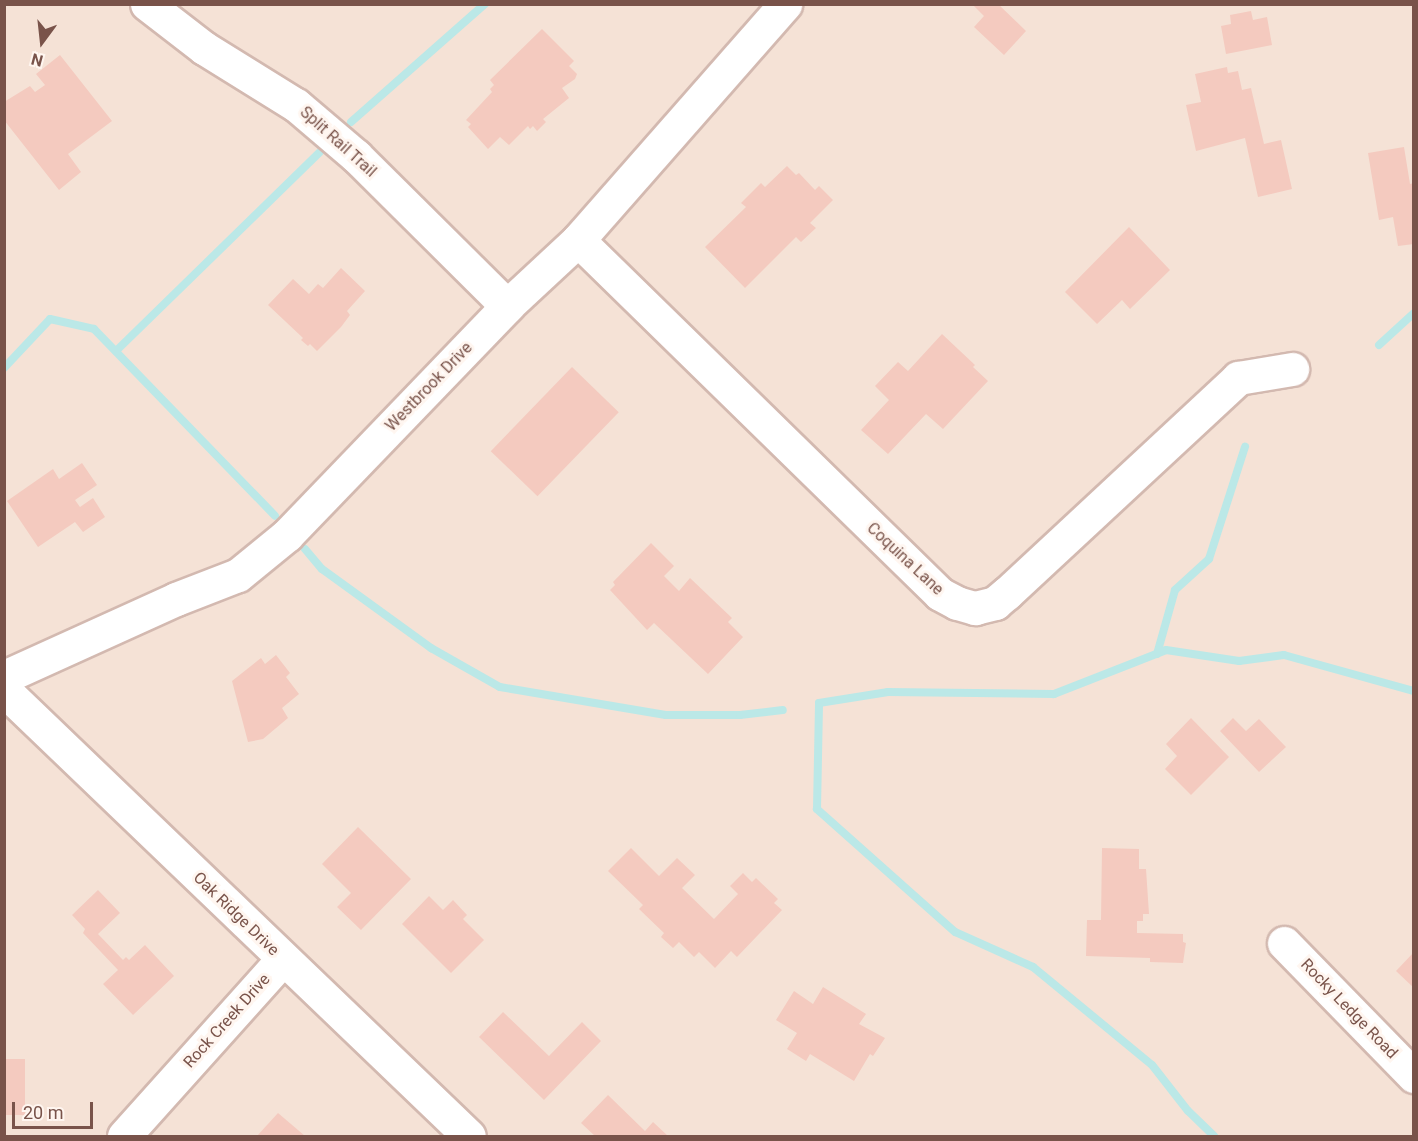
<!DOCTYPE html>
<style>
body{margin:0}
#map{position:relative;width:1418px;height:1141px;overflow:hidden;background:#fdf1e9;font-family:Roboto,sans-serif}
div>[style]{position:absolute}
.residential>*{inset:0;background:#f5e2d6;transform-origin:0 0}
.stream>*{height:8px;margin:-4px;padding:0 4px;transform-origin:4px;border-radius:4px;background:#bbe8e7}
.building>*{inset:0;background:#f4cabf;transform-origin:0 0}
.roads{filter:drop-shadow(2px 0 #d3b9b0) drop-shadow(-2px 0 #d3b9b0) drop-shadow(0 2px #d3b9b0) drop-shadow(0 -2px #d3b9b0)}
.minor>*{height:33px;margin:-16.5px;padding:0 16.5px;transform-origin:16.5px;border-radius:16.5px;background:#fff}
span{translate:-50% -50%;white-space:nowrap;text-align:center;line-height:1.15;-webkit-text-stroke:6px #fff6f0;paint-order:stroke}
.street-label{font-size:16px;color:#79534a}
.frame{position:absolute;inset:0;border:6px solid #79534a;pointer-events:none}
.north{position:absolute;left:12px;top:12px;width:60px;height:60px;-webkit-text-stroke:4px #fff6f0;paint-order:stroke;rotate:195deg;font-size:16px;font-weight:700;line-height:24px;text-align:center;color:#79534a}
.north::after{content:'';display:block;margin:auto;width:21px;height:27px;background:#79534a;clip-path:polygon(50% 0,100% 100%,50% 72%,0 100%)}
.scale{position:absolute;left:12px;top:1102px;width:81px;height:27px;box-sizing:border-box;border:3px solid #79534a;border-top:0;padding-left:8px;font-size:18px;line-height:21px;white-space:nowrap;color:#79534a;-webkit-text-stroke:4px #fff6f0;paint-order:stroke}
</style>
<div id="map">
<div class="residential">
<div style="left:5px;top:5px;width:1408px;height:1131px"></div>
</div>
<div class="stream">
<div style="left:351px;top:122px;width:179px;rotate:-41.4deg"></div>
<div style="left:1379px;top:345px;width:47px;rotate:-42.4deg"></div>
<div style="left:116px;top:351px;width:284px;rotate:-44.3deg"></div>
<div style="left:4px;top:368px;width:67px;rotate:-46.8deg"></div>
<div style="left:50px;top:319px;width:45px;rotate:12.8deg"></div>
<div style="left:94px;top:329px;width:260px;rotate:45.9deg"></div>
<div style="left:305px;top:549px;width:26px;rotate:50deg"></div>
<div style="left:322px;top:569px;width:135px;rotate:35.9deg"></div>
<div style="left:431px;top:648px;width:79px;rotate:29.5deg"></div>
<div style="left:500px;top:687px;width:168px;rotate:9.6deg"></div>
<div style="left:666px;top:715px;width:74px"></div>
<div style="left:740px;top:715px;width:43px;rotate:-6.6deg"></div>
<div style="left:1157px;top:654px;width:66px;rotate:-74.3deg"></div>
<div style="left:1175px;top:590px;width:46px;rotate:-42.4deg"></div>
<div style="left:1209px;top:559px;width:118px;rotate:-72.2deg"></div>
<div style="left:1214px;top:1136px;width:36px;rotate:-136deg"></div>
<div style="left:1188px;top:1111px;width:58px;rotate:-128deg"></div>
<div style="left:1152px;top:1065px;width:154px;rotate:-140.5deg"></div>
<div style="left:1033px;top:967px;width:85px;rotate:-155.8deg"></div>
<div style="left:955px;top:932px;width:185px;rotate:-138.3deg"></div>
<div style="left:817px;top:809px;width:106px;rotate:-88.9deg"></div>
<div style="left:819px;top:703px;width:70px;rotate:-9.1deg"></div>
<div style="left:888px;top:692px;width:166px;rotate:0.7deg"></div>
<div style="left:1054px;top:694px;width:120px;rotate:-21.4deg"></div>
<div style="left:1166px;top:650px;width:74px;rotate:8.6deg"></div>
<div style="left:1239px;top:661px;width:45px;rotate:-7.6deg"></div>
<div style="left:1284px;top:655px;width:135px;rotate:15.5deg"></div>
</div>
<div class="building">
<div style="clip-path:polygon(972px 4px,998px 4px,1026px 31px,1004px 55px,974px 27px,984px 16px)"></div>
<div style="clip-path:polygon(1251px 11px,1253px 20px,1267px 17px,1272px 45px,1226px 54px,1221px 26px,1231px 24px,1230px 15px)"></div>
<div style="clip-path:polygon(542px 29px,574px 61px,569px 66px,577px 74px,575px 79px,562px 88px,569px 98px,543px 119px,546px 122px,537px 131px,533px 126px,530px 129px,528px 126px,509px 145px,500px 137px,488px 149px,468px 127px,471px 124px,466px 120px,492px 92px,490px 89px,494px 85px,490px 80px)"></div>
<div style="clip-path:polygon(60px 55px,112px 121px,68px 154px,81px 172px,59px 190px,4px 120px,4px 102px,30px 86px,35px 92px,45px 85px,36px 74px)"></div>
<div style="clip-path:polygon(1227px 67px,1228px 73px,1238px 71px,1242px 90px,1251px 88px,1264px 144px,1281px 140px,1292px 189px,1258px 197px,1245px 138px,1196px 151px,1186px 105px,1201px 102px,1195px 74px)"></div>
<div style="clip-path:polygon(1404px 147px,1410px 184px,1414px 183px,1414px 244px,1398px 246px,1393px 217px,1379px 220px,1368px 153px)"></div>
<div style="clip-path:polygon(787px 166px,796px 175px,799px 173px,815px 190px,819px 186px,833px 200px,810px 223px,816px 228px,801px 242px,796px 237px,745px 288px,705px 247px,746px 207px,741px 203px,761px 183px,765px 187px)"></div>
<div style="clip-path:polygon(1129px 227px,1170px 270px,1130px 309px,1122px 300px,1097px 324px,1065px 292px)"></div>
<div style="clip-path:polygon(341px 268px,365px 291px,347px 311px,350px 315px,341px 327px,317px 351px,310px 344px,308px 346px,301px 340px,303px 338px,268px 305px,293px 279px,309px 294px,318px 284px,323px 288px)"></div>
<div style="clip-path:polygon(942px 334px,975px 365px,973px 367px,988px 381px,943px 429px,926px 414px,888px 454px,861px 430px,889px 400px,875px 386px,898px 362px,908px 371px)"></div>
<div style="left:572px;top:367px;width:65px;height:117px;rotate:44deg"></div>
<div style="clip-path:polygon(82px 463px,97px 485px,75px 500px,80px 507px,93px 498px,105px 517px,83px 532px,75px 522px,38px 547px,7px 501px,53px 469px,59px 479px)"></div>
<div style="clip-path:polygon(651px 543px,674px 566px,664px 576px,679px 591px,690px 578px,732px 618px,728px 622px,743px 637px,708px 674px,654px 623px,647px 630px,610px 590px,615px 585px,613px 582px)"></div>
<div style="clip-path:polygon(276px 655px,290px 673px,286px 677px,299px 694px,282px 708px,288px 718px,263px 739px,248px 742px,232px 681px,261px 658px,265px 664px)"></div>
<div style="clip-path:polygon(1191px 718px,1229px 757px,1191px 795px,1165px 769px,1177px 756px,1166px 744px)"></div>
<div style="clip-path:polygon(1233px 718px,1246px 731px,1259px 719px,1286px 747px,1259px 772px,1220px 731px)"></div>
<div style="clip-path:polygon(358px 827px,411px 879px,361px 930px,337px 907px,351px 893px,322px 864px)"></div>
<div style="clip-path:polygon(631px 848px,659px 876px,677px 858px,695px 875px,682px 888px,714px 919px,738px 894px,730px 886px,743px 873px,752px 882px,756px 878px,778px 899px,774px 903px,782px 910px,737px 957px,731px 951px,715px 968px,699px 952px,694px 957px,679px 942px,673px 948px,661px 937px,664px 933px,639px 909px,643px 905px,608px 871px)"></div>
<div style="clip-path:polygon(1102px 848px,1139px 849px,1139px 869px,1146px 869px,1149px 914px,1143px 914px,1143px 921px,1137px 921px,1137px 933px,1183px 934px,1183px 942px,1186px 943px,1183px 963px,1150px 962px,1150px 958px,1086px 956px,1087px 920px,1101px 920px)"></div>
<div style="clip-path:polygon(98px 890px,120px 913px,98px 934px,123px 960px,126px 957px,129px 960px,145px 945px,174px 976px,133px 1015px,103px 984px,118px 970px,83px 933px,85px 929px,72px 915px)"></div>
<div style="clip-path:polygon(429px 896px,443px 910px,453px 900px,467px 915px,463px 919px,484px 940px,451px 973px,402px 924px)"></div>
<div style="clip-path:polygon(1414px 952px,1414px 988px,1396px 971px)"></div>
<div style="clip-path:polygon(823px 987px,866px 1014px,859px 1024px,885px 1038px,873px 1056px,870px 1054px,854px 1081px,810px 1054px,806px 1061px,787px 1049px,797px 1033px,776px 1020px,794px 991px,813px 1004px)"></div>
<div style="clip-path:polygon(503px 1012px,549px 1056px,582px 1022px,601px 1041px,544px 1100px,479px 1037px)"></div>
<div style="left:4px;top:1059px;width:21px;height:56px"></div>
<div style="clip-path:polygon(608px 1095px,645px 1131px,653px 1122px,668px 1136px,595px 1136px,581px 1123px)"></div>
<div style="clip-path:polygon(278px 1113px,305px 1136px,257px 1136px)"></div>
</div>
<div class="roads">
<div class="minor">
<div style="left:147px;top:4px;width:72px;rotate:37.7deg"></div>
<div style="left:204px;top:48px;width:108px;rotate:31.8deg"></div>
<div style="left:296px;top:105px;width:79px;rotate:40.4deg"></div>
<div style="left:356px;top:156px;width:213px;rotate:44.8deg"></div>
<div style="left:578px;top:240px;width:506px;rotate:44.36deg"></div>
<div style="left:940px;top:594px;width:19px;rotate:28deg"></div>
<div style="left:957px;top:603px;width:19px;rotate:16deg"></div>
<div style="left:975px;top:608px;width:21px;rotate:-14deg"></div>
<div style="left:995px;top:603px;width:16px;rotate:-40deg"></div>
<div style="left:1007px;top:593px;width:316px;rotate:-42.9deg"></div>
<div style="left:1238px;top:378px;width:55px;rotate:-9.5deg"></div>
<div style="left:4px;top:677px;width:189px;rotate:-24.4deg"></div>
<div style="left:176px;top:599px;width:66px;rotate:-21.2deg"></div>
<div style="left:238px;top:575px;width:63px;rotate:-39.2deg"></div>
<div style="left:287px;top:535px;width:318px;rotate:-46.1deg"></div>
<div style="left:507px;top:306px;width:97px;rotate:-42.9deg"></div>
<div style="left:578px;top:240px;width:314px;rotate:-48.7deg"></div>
<div style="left:4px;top:690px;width:644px;rotate:43.81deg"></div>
<div style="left:1284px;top:943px;width:186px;rotate:45.7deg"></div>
<div style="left:124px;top:1136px;width:238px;rotate:-48.1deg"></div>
</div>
</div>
<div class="street-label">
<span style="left:338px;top:142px;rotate:42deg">Split Rail Trail</span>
<span style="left:429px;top:387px;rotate:-46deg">Westbrook Drive</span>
<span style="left:905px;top:559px;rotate:43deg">Coquina Lane</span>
<span style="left:236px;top:914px;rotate:44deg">Oak Ridge Drive</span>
<span style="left:1349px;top:1009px;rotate:46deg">Rocky Ledge Road</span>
<span style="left:227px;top:1021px;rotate:-48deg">Rock Creek Drive</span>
</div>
<div class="frame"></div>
<div class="north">N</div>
<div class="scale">20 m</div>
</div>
